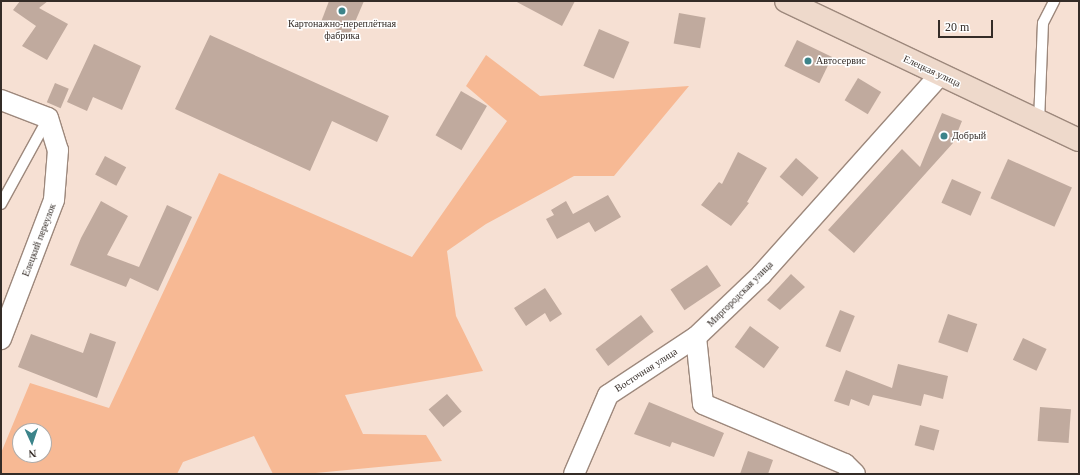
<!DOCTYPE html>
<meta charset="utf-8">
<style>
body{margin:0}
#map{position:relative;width:1080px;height:475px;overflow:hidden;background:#f6e0d3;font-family:"Times New Roman",serif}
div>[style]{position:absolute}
.green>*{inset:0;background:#f7b994}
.building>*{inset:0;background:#c0aa9e;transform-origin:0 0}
.roads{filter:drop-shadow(1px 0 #9d887c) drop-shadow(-1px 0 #9d887c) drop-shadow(0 1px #9d887c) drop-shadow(0 -1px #9d887c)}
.lane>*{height:10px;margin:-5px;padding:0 5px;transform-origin:5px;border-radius:5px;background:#fff}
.street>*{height:20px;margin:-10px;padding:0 10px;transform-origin:10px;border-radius:10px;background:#fff}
.secondary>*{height:22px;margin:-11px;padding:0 11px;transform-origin:11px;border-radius:11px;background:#eed9cb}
.dots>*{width:11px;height:11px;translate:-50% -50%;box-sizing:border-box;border:2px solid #fff;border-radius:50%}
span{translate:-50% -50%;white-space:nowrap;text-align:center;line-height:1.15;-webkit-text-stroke:3px #fff;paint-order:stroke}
.poi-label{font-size:10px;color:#342c27}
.left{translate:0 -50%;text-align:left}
.street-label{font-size:10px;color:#342c27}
.frame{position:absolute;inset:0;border:2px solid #342c27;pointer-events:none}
.north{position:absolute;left:12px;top:423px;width:40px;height:40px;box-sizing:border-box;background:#fff;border:1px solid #aeaba9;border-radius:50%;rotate:177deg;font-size:11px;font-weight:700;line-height:16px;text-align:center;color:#342c27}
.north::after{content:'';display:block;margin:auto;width:14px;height:18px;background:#3c848a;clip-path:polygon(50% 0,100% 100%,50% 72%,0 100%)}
.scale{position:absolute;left:938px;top:20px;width:55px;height:18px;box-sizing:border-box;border:2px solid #342c27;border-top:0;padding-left:5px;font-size:12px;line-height:14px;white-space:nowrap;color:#342c27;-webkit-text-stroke:3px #fff;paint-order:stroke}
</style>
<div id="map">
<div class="green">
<div style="clip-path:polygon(evenodd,486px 55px,540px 96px,689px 86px,614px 176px,574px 176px,486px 224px,447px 251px,456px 316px,483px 371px,345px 395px,363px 434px,426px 435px,442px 461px,305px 474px,273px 474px,254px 436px,183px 462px,177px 474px,1px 474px,1px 453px,30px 383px,109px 408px,219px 173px,412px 257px,507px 121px,466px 86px,486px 55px,20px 431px,44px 431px,44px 455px,20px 455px,20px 431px)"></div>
</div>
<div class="building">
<div style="clip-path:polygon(20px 1px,48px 1px,39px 8px,68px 24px,47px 60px,22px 46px,36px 26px,13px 10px)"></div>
<div style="clip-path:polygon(329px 1px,364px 1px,349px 36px,321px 22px)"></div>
<div style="clip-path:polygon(515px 1px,575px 1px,562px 26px)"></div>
<div style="left:679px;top:13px;width:27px;height:31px;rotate:10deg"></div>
<div style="left:599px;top:29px;width:33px;height:40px;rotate:23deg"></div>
<div style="clip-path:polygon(210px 35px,389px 116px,377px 142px,332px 121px,310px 171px,175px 109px)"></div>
<div style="left:797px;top:40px;width:39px;height:29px;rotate:26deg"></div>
<div style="clip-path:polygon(94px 44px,141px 66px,122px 110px,93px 97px,87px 111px,67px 102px)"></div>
<div style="left:858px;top:78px;width:27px;height:26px;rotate:31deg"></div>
<div style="left:55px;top:83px;width:15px;height:21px;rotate:23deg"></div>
<div style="left:461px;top:91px;width:30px;height:51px;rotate:30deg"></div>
<div style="clip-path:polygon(942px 113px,962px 121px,953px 143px,854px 253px,828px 230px,902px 149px,920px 167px)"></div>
<div style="clip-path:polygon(738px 152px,767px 168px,747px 202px,749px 203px,731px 226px,701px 205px,719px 182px,722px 184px)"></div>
<div style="left:105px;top:156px;width:24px;height:21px;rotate:28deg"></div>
<div style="left:796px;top:158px;width:30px;height:25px;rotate:41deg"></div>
<div style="left:1008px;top:159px;width:70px;height:43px;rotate:24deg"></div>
<div style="left:952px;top:179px;width:32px;height:26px;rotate:24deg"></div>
<div style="clip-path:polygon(608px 195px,621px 217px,595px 232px,589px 222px,557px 239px,546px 219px,554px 215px,551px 210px,566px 201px,573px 214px)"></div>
<div style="clip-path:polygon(101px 201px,128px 216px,107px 255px,139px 267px,167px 205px,192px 217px,158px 291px,130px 278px,126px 287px,70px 265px,81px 238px)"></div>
<div style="left:707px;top:265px;width:25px;height:44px;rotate:56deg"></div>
<div style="clip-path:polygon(791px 274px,805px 287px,780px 310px,767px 300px)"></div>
<div style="clip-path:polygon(545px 288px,562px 314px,550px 322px,545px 313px,526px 326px,514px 308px)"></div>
<div style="left:840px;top:310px;width:16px;height:39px;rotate:22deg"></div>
<div style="left:948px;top:314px;width:31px;height:30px;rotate:19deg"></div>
<div style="left:641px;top:315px;width:21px;height:57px;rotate:53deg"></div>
<div style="left:750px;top:326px;width:36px;height:26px;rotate:36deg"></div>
<div style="clip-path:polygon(90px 333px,116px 342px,97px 398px,18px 367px,31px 334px,83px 353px)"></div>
<div style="left:1023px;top:338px;width:26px;height:24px;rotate:25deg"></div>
<div style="clip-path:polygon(898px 364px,948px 376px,943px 399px,924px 394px,921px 406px,873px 395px,869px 406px,851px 399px,849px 406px,834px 401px,846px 370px,892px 388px)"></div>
<div style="left:447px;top:394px;width:23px;height:24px;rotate:50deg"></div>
<div style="clip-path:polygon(649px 402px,724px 433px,714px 457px,672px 442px,670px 447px,634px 434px)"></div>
<div style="left:1040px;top:407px;width:31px;height:34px;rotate:4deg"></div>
<div style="left:920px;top:425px;width:20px;height:21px;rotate:15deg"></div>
<div style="clip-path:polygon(748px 451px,773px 460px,768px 474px,740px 474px)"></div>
</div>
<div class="roads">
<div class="lane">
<div style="left:1039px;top:122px;width:99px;rotate:-87.7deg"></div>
<div style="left:1043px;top:23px;width:25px;rotate:-63deg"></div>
<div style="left:1px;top:204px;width:98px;rotate:-61.3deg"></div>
</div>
<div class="street">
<div style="left:1px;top:100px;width:50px;rotate:21deg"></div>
<div style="left:48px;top:118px;width:34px;rotate:73deg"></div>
<div style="left:58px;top:150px;width:50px;rotate:94.6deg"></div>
<div style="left:54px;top:200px;width:149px;rotate:110.9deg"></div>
<div style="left:696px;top:337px;width:67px;rotate:84deg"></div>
<div style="left:703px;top:404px;width:154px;rotate:22.9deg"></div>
<div style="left:845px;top:464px;width:14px;rotate:45deg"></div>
<div style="left:574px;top:474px;width:86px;rotate:-66.7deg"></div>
<div style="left:608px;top:395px;width:105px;rotate:-33.4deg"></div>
<div style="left:696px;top:337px;width:90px;rotate:-43.6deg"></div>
<div style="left:761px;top:275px;width:268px;rotate:-48.2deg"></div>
</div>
<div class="secondary">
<div style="left:786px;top:1px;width:324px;rotate:25.4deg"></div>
</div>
</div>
<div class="dots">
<div style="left:342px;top:11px;background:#3c848a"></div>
<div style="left:808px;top:61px;background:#3c848a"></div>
<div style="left:944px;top:136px;background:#3c848a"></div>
</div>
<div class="poi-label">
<span style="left:342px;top:29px">Картонажно-переплётная<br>фабрика</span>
<span class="left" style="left:816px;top:61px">Автосервис</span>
<span class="left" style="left:952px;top:136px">Добрый</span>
</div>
<div class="street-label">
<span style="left:932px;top:71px;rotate:25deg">Елецкая улица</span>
<span style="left:39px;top:240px;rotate:-69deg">Елецкий переулок</span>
<span style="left:740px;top:294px;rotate:-45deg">Миргородская улица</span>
<span style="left:646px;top:370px;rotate:-33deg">Восточная улица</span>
</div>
<div class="frame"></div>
<div class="north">N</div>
<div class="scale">20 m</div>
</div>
